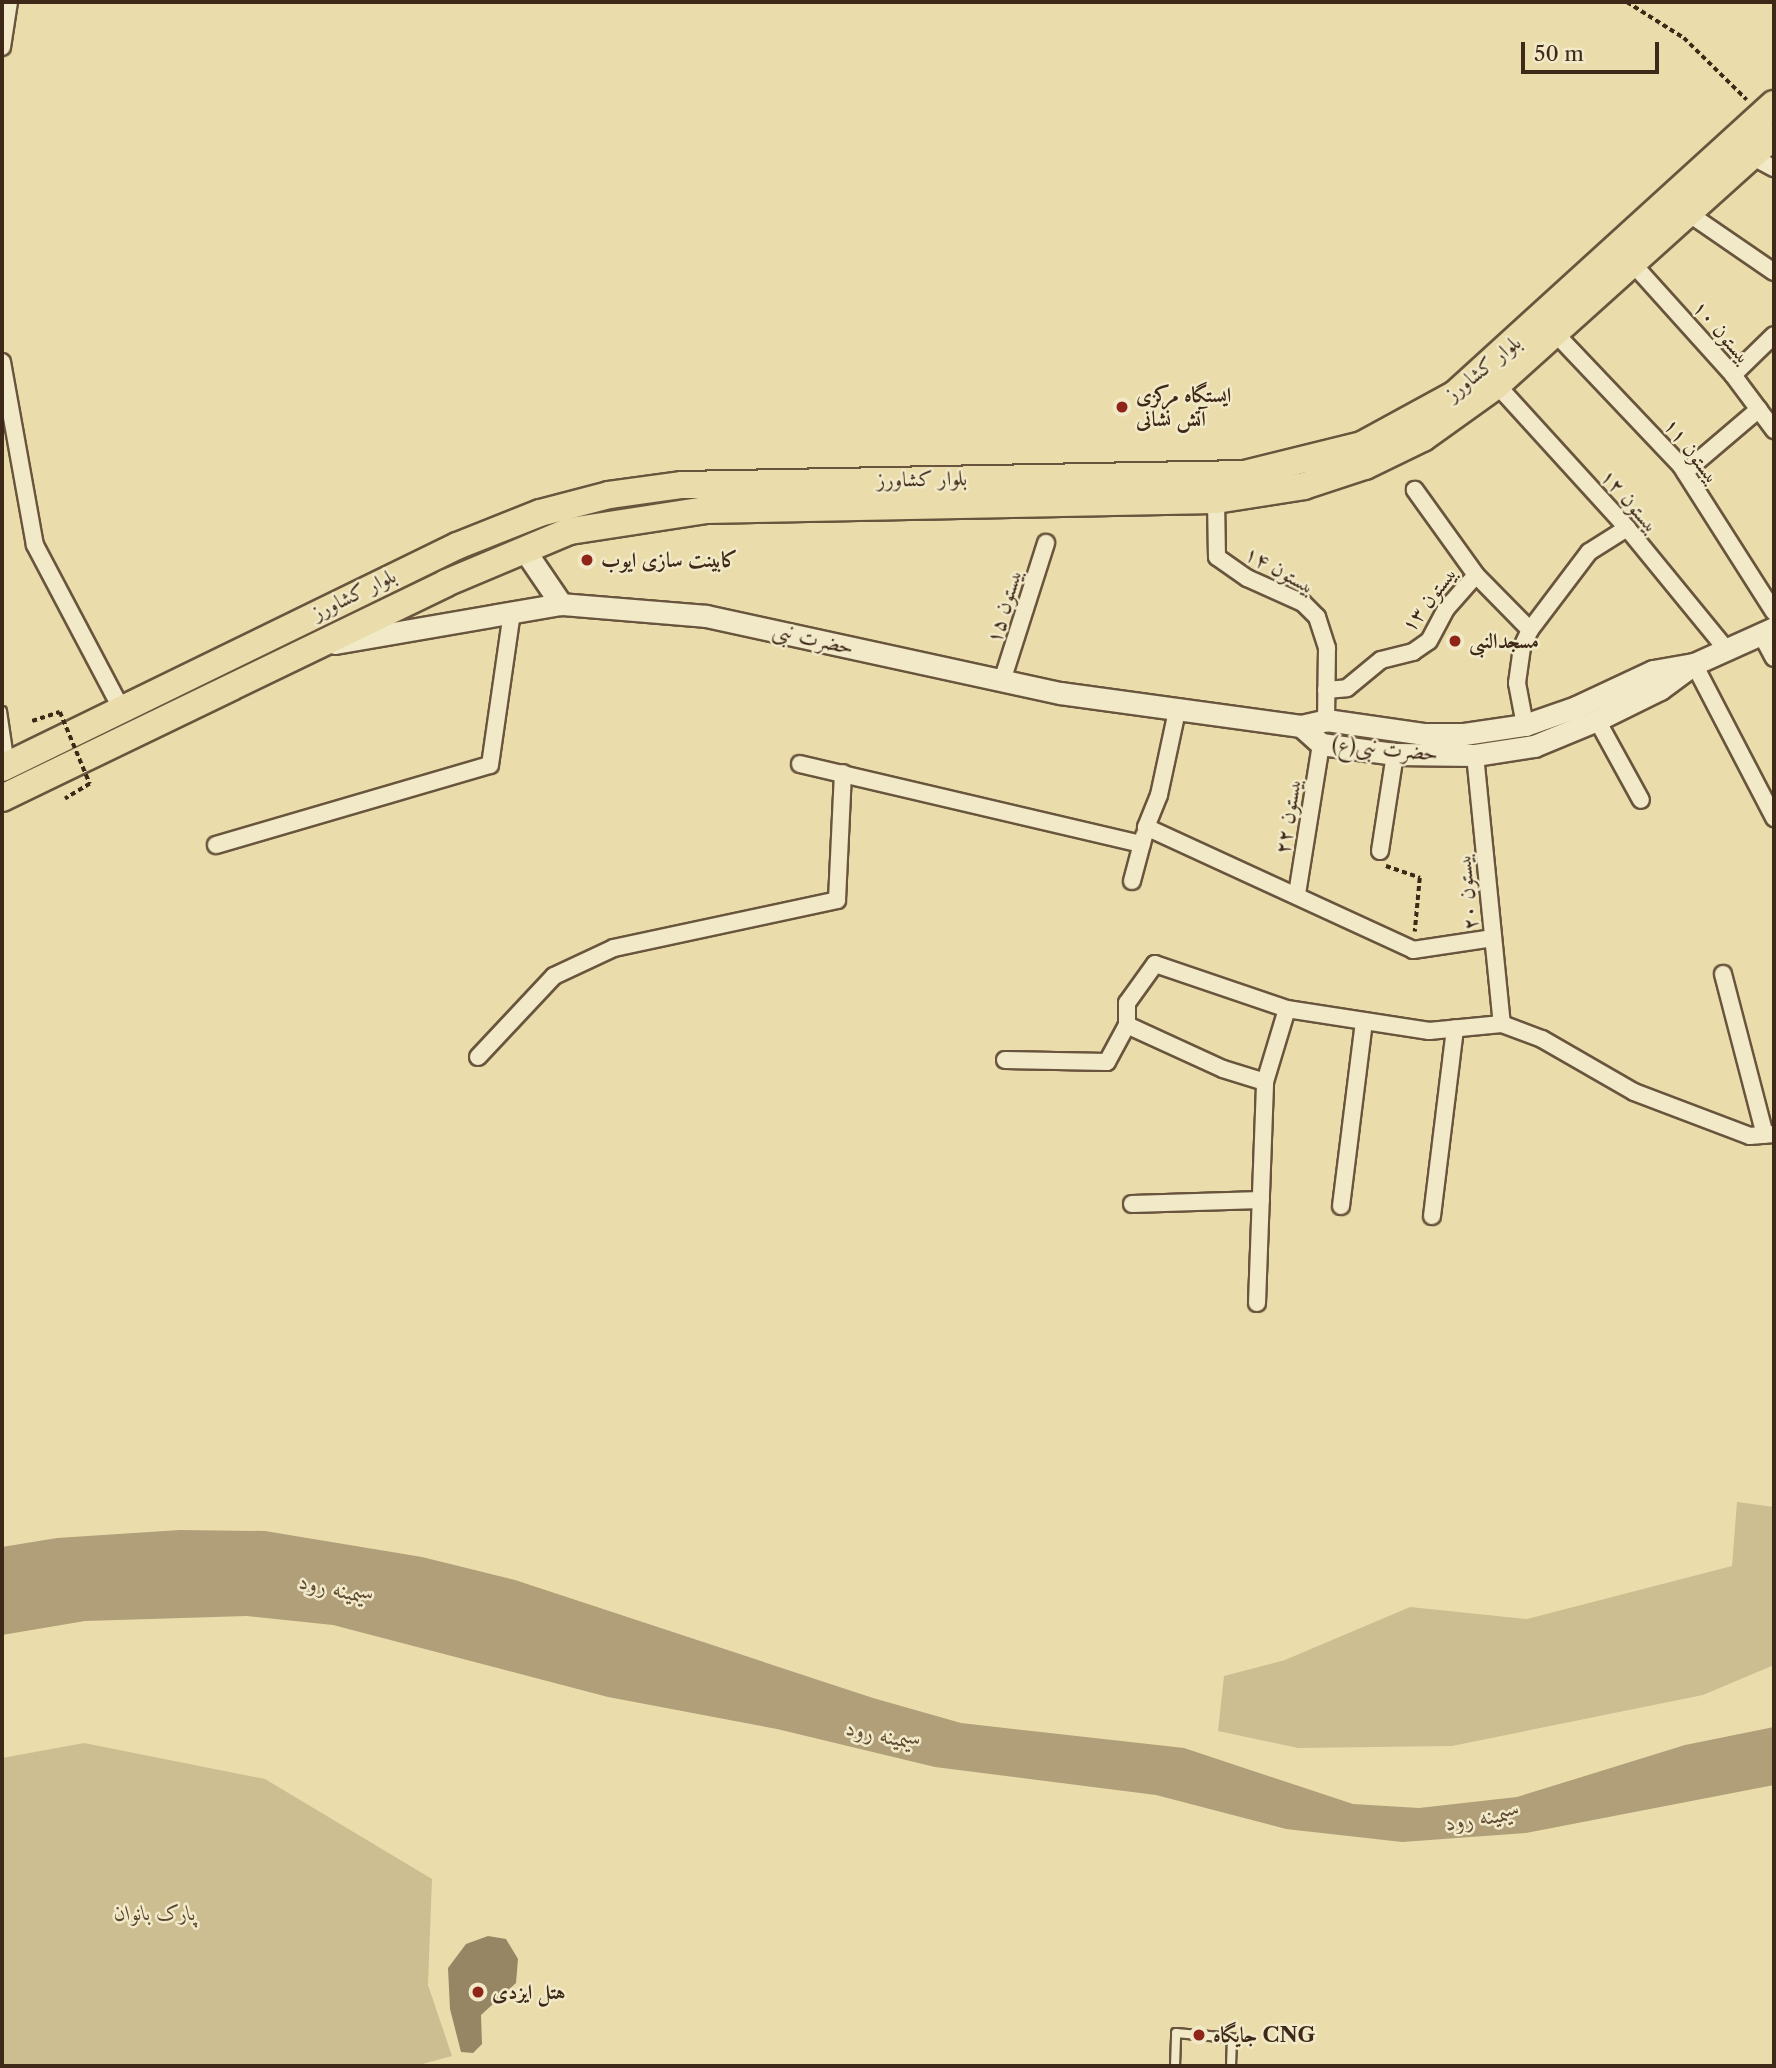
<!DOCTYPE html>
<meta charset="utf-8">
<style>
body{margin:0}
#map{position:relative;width:1776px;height:2068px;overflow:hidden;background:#eaddab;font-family:"Libre Caslon Text",Amiri,serif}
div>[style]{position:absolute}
.green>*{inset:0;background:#cdbe92}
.water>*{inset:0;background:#b09f79}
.building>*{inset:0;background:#978664}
.path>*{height:3.5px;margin-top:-1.75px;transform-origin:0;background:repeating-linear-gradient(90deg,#3e2818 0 5px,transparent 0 8.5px)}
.roads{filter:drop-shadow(2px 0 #69553d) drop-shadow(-2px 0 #69553d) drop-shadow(0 2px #69553d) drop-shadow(0 -2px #69553d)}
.service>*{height:8px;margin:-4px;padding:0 4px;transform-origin:4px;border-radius:4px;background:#f1e9c8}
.minor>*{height:16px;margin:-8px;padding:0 8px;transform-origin:8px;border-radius:8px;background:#f1e9c8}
.tertiary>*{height:21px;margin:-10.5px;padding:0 10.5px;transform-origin:10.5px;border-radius:10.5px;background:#f1e9c8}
.primary>*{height:26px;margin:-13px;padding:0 13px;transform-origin:13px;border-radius:13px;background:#eaddab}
.path-bridge>*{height:3.5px;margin-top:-1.75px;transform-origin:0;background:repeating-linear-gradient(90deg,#3e2818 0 5px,transparent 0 8.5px)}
.dots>*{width:19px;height:19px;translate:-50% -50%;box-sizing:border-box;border:4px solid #f1e9c8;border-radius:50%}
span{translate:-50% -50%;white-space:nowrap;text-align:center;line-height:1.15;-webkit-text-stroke:5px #f1e9c8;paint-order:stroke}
.street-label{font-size:21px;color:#3e2818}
.poi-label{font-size:21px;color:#3e2818;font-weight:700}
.left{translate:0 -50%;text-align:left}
.park-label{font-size:21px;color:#5b4630;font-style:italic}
.water-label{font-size:23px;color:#604c35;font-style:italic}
.frame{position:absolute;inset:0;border:4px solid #3e2818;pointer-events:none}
.scale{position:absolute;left:1521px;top:42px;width:138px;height:32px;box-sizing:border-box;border:4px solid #3e2818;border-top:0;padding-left:9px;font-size:21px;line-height:24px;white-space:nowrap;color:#3e2818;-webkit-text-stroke:5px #f1e9c8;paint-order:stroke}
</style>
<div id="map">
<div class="green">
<div style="clip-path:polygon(1737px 1502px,1774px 1507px,1774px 1665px,1703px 1695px,1452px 1746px,1298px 1748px,1218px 1731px,1224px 1676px,1285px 1660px,1410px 1607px,1527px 1619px,1732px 1566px)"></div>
<div style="clip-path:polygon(84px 1743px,265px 1779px,432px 1879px,428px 1985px,452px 2056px,415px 2066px,2px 2066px,2px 1758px)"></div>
</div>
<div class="water">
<div style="clip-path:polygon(180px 1530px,265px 1531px,422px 1557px,515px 1580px,873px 1698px,961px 1723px,1184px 1748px,1353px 1804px,1419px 1808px,1517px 1797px,1685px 1745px,1774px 1727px,1774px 1785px,1526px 1833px,1402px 1842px,1286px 1829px,1156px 1795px,935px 1767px,777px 1729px,608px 1697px,333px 1625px,247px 1616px,85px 1621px,2px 1635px,2px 1547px,57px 1538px)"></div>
</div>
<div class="building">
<div style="clip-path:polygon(488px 1936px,506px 1939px,518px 1959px,516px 1983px,481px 2015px,482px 2044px,473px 2053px,461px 2052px,450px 2009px,448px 1968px,466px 1944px)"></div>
</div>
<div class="path">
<div style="left:1627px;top:2px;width:67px;rotate:32.3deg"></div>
<div style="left:1684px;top:38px;width:88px;rotate:44.5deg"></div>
<div style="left:1386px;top:866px;width:36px;rotate:19deg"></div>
<div style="left:1420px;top:878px;width:54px;rotate:95.3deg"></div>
</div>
<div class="roads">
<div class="service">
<div style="left:2px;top:711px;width:48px;rotate:81.5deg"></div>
<div style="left:1175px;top:2066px;width:33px;rotate:-88deg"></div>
<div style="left:1176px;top:2033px;width:56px;rotate:5.1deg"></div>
<div style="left:1232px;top:2038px;width:28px;rotate:92deg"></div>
</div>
<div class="minor">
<div style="left:2px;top:47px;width:46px;rotate:-81.2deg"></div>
<div style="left:1751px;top:156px;width:26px;rotate:28deg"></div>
<div style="left:1688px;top:213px;width:104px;rotate:34.5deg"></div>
<div style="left:1634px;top:265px;width:148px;rotate:48deg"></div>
<div style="left:1733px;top:375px;width:69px;rotate:53.3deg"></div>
<div style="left:1555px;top:333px;width:183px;rotate:46.5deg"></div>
<div style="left:1681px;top:466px;width:173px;rotate:57.5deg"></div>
<div style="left:2px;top:362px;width:186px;rotate:79.8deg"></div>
<div style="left:35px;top:545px;width:184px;rotate:62.2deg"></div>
<div style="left:1733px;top:375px;width:57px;rotate:-44.3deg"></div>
<div style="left:1497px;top:385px;width:193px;rotate:47.7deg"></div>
<div style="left:1627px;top:528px;width:158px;rotate:50.7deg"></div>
<div style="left:1685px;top:472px;width:97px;rotate:-40.4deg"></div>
<div style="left:1216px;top:500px;width:57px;rotate:89deg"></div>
<div style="left:1217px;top:557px;width:37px;rotate:35deg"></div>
<div style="left:1247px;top:578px;width:61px;rotate:24.1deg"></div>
<div style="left:1303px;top:603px;width:20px;rotate:45deg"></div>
<div style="left:1317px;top:617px;width:33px;rotate:72deg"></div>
<div style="left:1327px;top:648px;width:72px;rotate:90.8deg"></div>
<div style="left:1476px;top:575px;width:77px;rotate:45.5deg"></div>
<div style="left:1761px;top:634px;width:27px;rotate:62deg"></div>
<div style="left:1694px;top:664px;width:174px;rotate:62.5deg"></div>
<div style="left:1002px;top:681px;width:145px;rotate:-72.3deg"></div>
<div style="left:1326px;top:690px;width:21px;rotate:-5deg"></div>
<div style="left:1347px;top:688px;width:44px;rotate:-39.5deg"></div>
<div style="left:1381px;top:660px;width:33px;rotate:-14deg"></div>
<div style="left:1413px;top:652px;width:19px;rotate:-35deg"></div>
<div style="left:1429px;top:641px;width:36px;rotate:-62deg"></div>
<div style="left:1446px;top:609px;width:45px;rotate:-48.6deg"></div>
<div style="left:1476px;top:575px;width:105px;rotate:-125.7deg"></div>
<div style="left:1177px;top:711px;width:86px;rotate:102.1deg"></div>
<div style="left:1159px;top:795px;width:35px;rotate:112deg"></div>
<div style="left:1146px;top:827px;width:294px;rotate:24.7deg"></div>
<div style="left:1413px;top:950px;width:81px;rotate:-8.5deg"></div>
<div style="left:1597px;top:720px;width:91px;rotate:61.2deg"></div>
<div style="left:1525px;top:725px;width:43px;rotate:-100.8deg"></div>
<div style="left:1517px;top:683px;width:36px;rotate:-82deg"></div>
<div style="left:1522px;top:647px;width:19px;rotate:-65deg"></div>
<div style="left:1530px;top:630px;width:98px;rotate:-52.9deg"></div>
<div style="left:1589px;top:552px;width:45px;rotate:-32.3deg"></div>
<div style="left:1475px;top:755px;width:270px;rotate:84.3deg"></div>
<div style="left:800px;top:764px;width:351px;rotate:13.2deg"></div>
<div style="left:216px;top:845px;width:285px;rotate:-16.3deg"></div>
<div style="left:490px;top:765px;width:154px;rotate:-81.8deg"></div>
<div style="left:1380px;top:851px;width:98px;rotate:-81.2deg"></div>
<div style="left:1132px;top:881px;width:47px;rotate:-75.1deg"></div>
<div style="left:1297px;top:894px;width:152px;rotate:-80.9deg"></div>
<div style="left:1723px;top:974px;width:166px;rotate:75.4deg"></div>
<div style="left:1287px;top:1009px;width:76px;rotate:106.8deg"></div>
<div style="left:1265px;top:1082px;width:44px;rotate:-162.8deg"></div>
<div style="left:1223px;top:1069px;width:106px;rotate:-155.4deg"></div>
<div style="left:1127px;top:1025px;width:22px;rotate:-90deg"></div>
<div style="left:1127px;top:1003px;width:48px;rotate:-54.3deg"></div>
<div style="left:1155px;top:964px;width:139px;rotate:18.8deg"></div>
<div style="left:1287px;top:1009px;width:144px;rotate:8.8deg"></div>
<div style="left:1429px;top:1031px;width:73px;rotate:-5.5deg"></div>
<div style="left:1502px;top:1024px;width:43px;rotate:20.6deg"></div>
<div style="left:1542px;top:1039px;width:106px;rotate:29.9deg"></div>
<div style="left:1634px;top:1092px;width:124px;rotate:20.8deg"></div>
<div style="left:1750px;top:1136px;width:24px;rotate:-5deg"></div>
<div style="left:478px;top:1057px;width:111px;rotate:-46.8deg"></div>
<div style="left:554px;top:976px;width:66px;rotate:-25deg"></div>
<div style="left:614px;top:948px;width:228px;rotate:-12.1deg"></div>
<div style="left:837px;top:900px;width:127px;rotate:-87.3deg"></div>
<div style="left:1005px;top:1060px;width:102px;rotate:1.1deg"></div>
<div style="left:1107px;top:1062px;width:42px;rotate:-61.6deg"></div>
<div style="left:1132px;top:1204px;width:129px;rotate:-1.8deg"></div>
<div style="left:1341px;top:1206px;width:186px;rotate:-82.9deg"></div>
<div style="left:1432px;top:1216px;width:189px;rotate:-83deg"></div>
<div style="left:1257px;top:1303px;width:221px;rotate:-87.9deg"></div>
</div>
<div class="tertiary">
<div style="left:523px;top:548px;width:68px;rotate:55.8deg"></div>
<div style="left:335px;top:643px;width:229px;rotate:-9.8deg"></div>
<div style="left:561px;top:604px;width:145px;rotate:4.7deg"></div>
<div style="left:706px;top:616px;width:362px;rotate:12.3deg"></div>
<div style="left:1060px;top:693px;width:243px;rotate:7.8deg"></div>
<div style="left:1301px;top:726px;width:26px;rotate:-13deg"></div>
<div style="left:1326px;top:720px;width:98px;rotate:8.2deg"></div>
<div style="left:1423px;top:734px;width:41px"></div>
<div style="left:1464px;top:734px;width:62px;rotate:-8.4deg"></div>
<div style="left:1525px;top:725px;width:54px;rotate:-19.4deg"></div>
<div style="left:1576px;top:707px;width:85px;rotate:-25.1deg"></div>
<div style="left:1653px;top:671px;width:42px;rotate:-9.7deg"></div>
<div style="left:1301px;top:726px;width:27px;rotate:42deg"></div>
<div style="left:1321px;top:744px;width:75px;rotate:7.7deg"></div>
<div style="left:1395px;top:754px;width:80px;rotate:0.7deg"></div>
<div style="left:1475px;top:755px;width:60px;rotate:-8.7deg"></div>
<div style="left:1534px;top:746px;width:68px;rotate:-22.4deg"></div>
<div style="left:1597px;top:720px;width:70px;rotate:-26.2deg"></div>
<div style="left:1660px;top:689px;width:42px;rotate:-36.3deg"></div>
<div style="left:1694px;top:664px;width:88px;rotate:-24.2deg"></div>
</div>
<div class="primary">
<div style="left:2px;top:768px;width:506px;rotate:-26.01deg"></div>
<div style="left:457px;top:546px;width:89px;rotate:-21.7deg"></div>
<div style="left:540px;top:513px;width:71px;rotate:-14.6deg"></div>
<div style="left:609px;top:495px;width:74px;rotate:-7.8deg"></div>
<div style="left:682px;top:485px;width:562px;rotate:-1.12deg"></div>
<div style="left:1244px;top:474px;width:122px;rotate:-13.8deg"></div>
<div style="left:1362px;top:445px;width:106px;rotate:-28.7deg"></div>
<div style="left:1455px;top:394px;width:431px;rotate:-42.3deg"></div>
<div style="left:2px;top:798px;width:493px;rotate:-25.8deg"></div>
<div style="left:446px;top:583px;width:134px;rotate:-22.8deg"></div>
<div style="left:570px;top:531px;width:137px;rotate:-8.8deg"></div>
<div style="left:705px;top:510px;width:511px;rotate:-1.12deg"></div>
<div style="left:1216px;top:500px;width:89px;rotate:-9deg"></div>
<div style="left:1304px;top:486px;width:64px;rotate:-18.2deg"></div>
<div style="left:1365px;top:466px;width:64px;rotate:-25.8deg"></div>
<div style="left:1423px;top:438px;width:91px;rotate:-35.6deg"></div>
<div style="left:1497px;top:385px;width:372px;rotate:-42deg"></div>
</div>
</div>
<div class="path-bridge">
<div style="left:32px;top:721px;width:29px;rotate:-18deg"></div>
<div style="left:60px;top:712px;width:78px;rotate:67.4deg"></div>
<div style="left:90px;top:784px;width:29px;rotate:149deg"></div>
</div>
<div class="dots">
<div style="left:1122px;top:407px;background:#8f2418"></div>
<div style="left:587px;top:560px;background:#8f2418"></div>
<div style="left:1455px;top:641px;background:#8f2418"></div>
<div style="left:478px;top:1992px;background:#8f2418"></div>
<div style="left:1199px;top:2035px;background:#8f2418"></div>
</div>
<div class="street-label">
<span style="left:1722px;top:332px;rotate:49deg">بیستون ۱۰</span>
<span style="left:1483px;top:368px;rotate:-39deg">بلوار کشاورز</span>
<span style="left:1692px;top:451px;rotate:52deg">بیستون ۱۱</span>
<span style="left:922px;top:479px;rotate:-1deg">بلوار کشاورز</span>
<span style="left:1630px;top:501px;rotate:49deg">بیستون ۱۲</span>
<span style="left:1280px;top:570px;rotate:29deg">بیستون ۱۴</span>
<span style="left:354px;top:594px;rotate:-26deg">بلوار کشاورز</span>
<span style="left:1429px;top:599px;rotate:-53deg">بیستون ۱۳</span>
<span style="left:1004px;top:606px;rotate:-73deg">بیستون ۱۵</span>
<span style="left:813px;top:639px;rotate:12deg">حضرت نبی</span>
<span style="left:1385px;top:749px;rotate:5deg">حضرت نبی(ع)</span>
<span style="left:1288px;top:816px;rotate:-81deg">بیستون ۲۲</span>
<span style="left:1467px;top:892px;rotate:-96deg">بیستون ۲۰</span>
</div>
<div class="poi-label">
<span class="left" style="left:1136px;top:407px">ایستگاه مرکزی<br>آتش نشانی</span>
<span class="left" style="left:601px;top:560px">کابینت سازی ایوب</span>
<span class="left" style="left:1469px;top:641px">مسجدالنبی</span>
<span class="left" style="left:492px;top:1992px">هتل ایزدی</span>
<span class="left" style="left:1213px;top:2035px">جایگاه CNG</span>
</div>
<div class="park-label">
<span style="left:155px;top:1913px">پارک بانوان</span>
</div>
<div class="water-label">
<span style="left:337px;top:1589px;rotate:13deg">سیمینه رود</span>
<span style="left:884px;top:1735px;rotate:12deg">سیمینه رود</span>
<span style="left:1483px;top:1817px;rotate:-9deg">سیمینه رود</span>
</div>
<div class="frame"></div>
<div class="scale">50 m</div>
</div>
